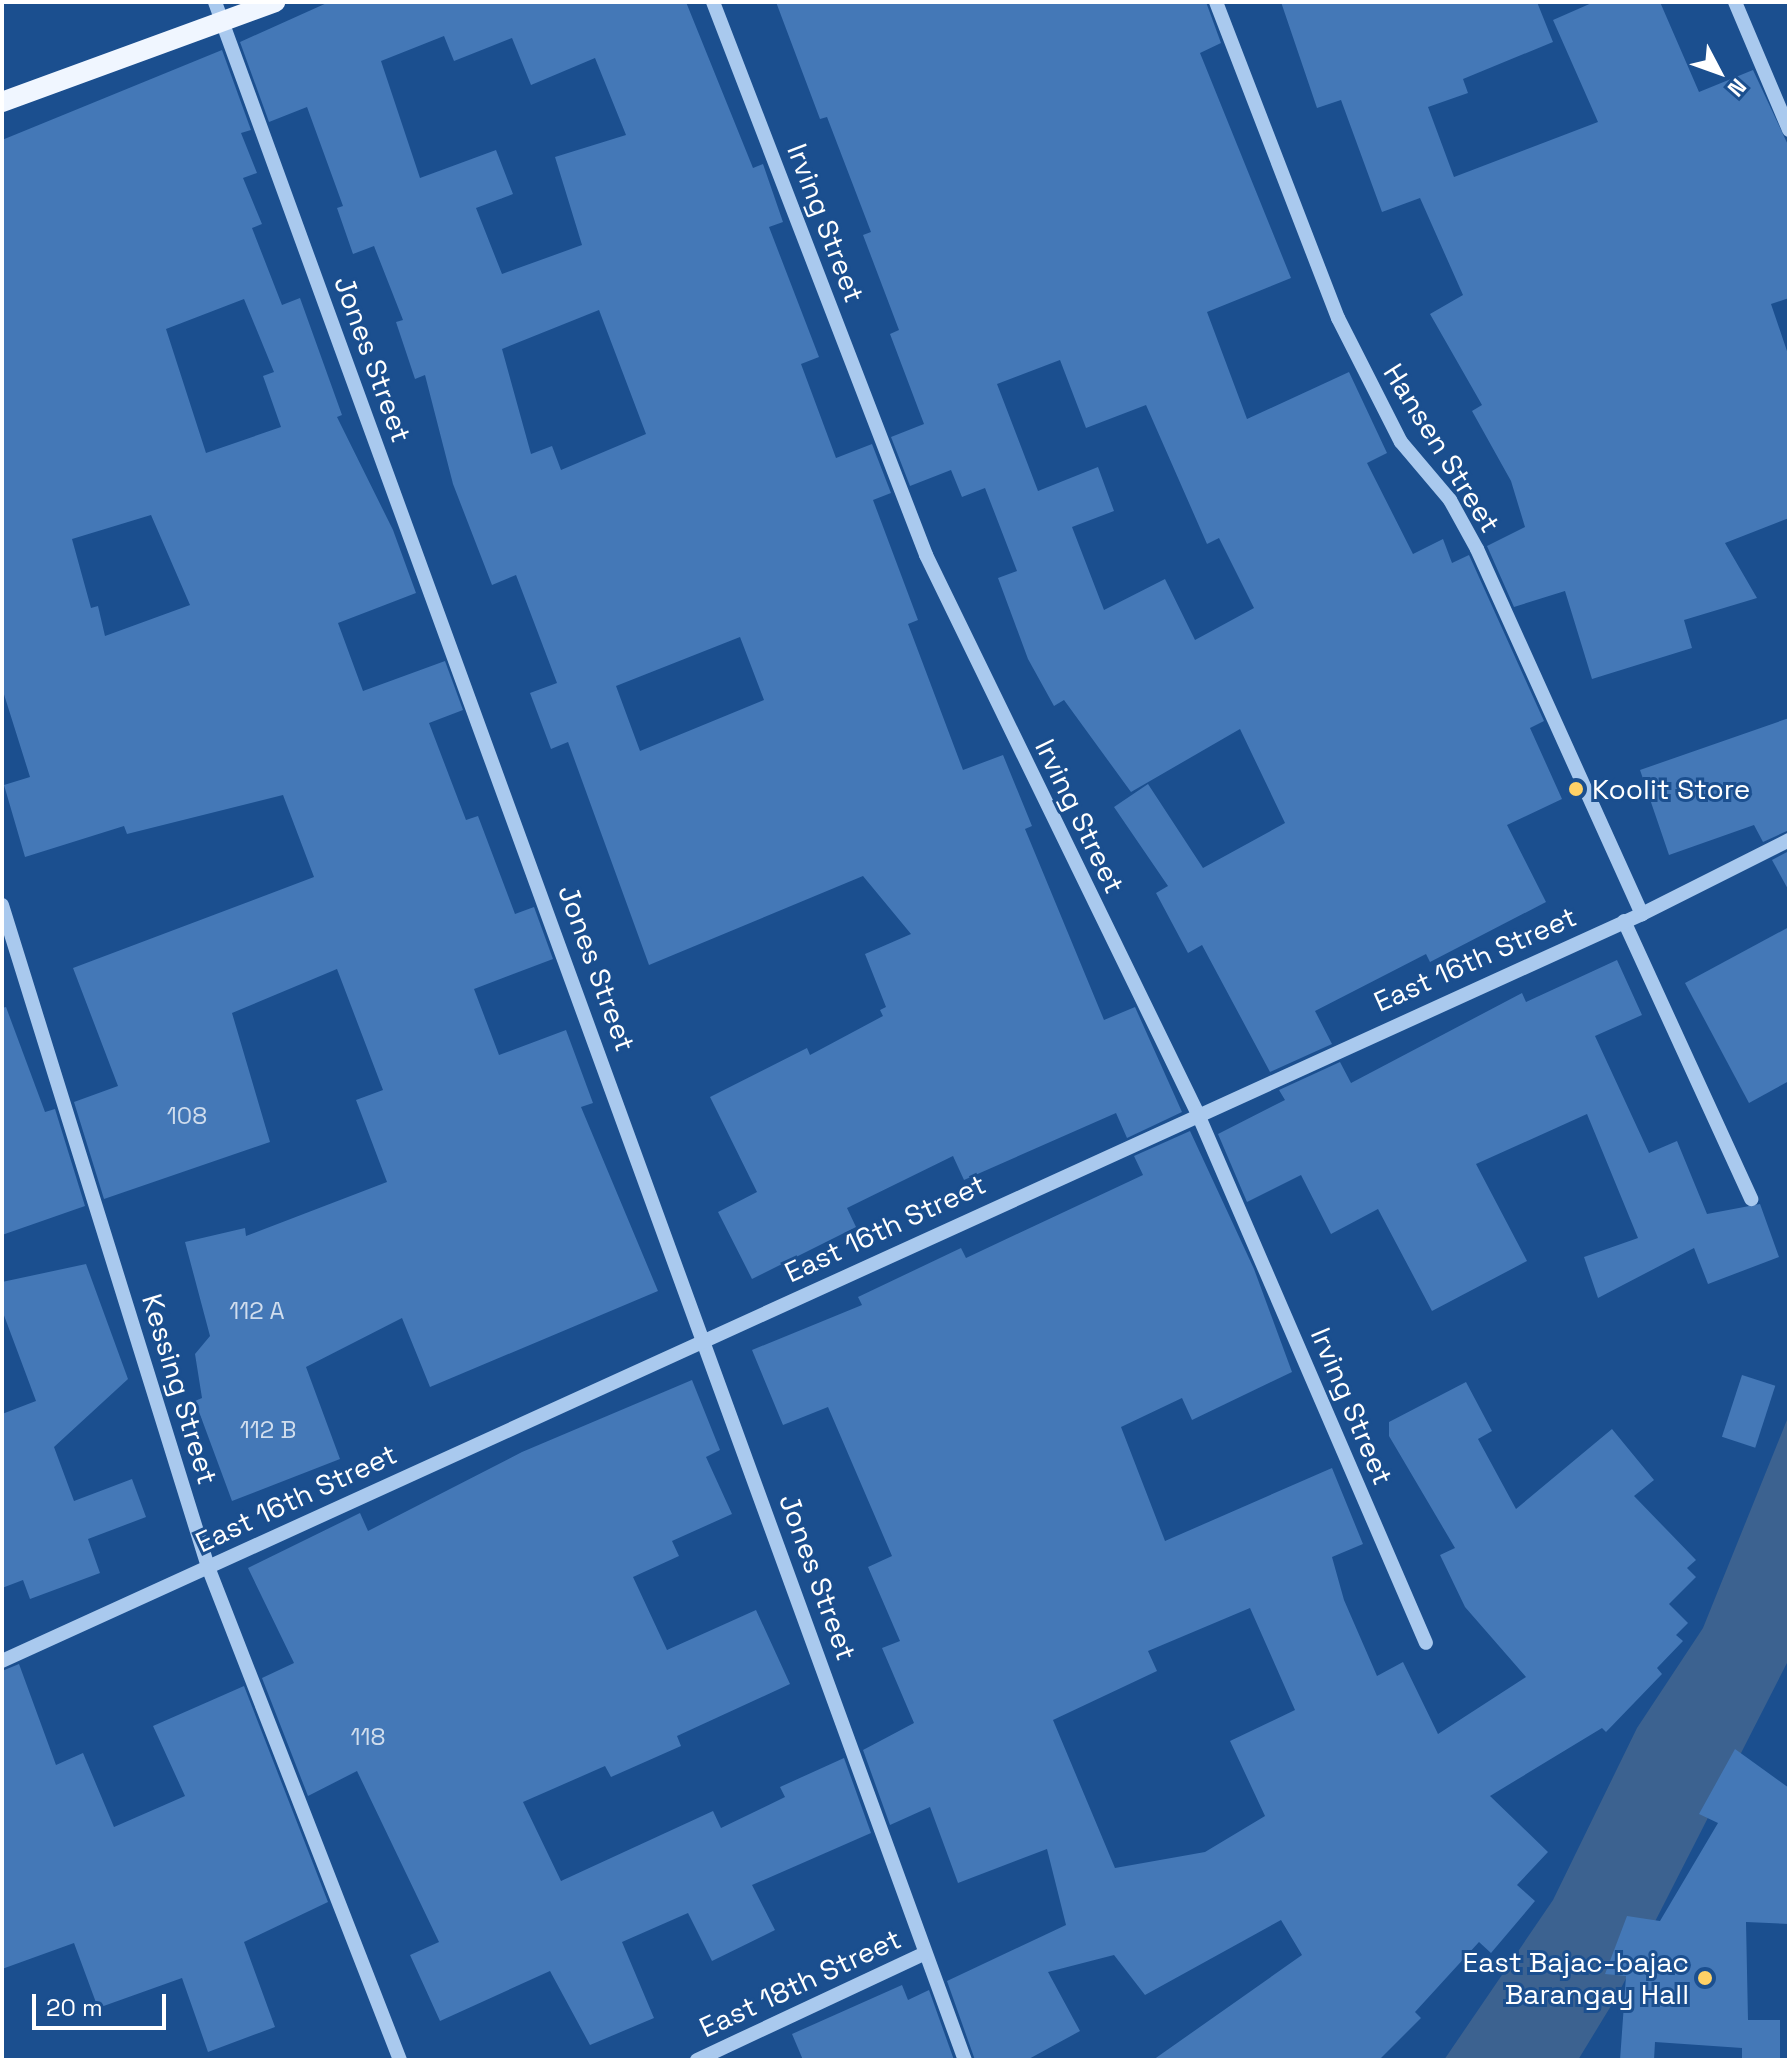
<!DOCTYPE html>
<style>
body{margin:0}
#map{position:relative;width:1791px;height:2062px;overflow:hidden;background:#1b4f8f;font-family:"Space Grotesk",sans-serif}
div>[style]{position:absolute}
.water>*{inset:0;background:#3c6290}
.building>*{inset:0;background:#4478b7;transform-origin:0 0}
.minor>*{height:14px;margin:-7px;padding:0 7px;transform-origin:7px;border-radius:7px;background:#a9c9ee}
.major>*{height:20px;margin:-10px;padding:0 10px;transform-origin:10px;border-radius:10px;background:#f0f6ff}
.dots>*{width:22px;height:22px;translate:-50% -50%;box-sizing:border-box;border:4px solid #1b4f8f;border-radius:50%}
span{translate:-50% -50%;white-space:nowrap;text-align:center;line-height:1.15;-webkit-text-stroke:6px #1b4f8f;paint-order:stroke}
.number-label{font-size:24px;color:#d0dded}
.number-label span{-webkit-text-stroke-width:0}
.street-label{font-size:28px;color:#fff}
.poi-label{font-size:28px;color:#fff}
.left{translate:0 -50%;text-align:left}
.right{translate:-100% -50%;text-align:right}
.frame{position:absolute;inset:0;border:4px solid #fff;pointer-events:none}
.north{position:absolute;left:1679px;top:32px;width:80px;height:80px;-webkit-text-stroke:6px #1b4f8f;paint-order:stroke;rotate:131deg;font-size:22px;font-weight:700;line-height:32px;text-align:center;color:#fff}
.north::after{content:'';display:block;margin:auto;width:28px;height:36px;background:#fff;clip-path:polygon(50% 0,100% 100%,50% 72%,0 100%)}
.scale{position:absolute;left:32px;top:1994px;width:134px;height:36px;box-sizing:border-box;border:4px solid #fff;border-top:0;padding-left:10px;font-size:24px;line-height:28px;white-space:nowrap;color:#fff;-webkit-text-stroke:6px #1b4f8f;paint-order:stroke}
</style>
<div id="map">
<div class="water">
<div style="clip-path:polygon(1789px 1415px,1789px 1659px,1617px 1996px,1578px 2060px,1444px 2060px,1553px 1900px,1637px 1728px,1703px 1628px)"></div>
</div>
<div class="building">
<div style="clip-path:polygon(evenodd,329px 2px,686px 2px,753px 168px,763px 164px,783px 222px,769px 227px,819px 357px,801px 364px,836px 458px,872px 444px,891px 493px,873px 500px,918px 620px,908px 624px,963px 770px,1003px 755px,1032px 826px,1025px 829px,1104px 1020px,1135px 1007px,1182px 1112px,1127px 1138px,1116px 1113px,964px 1180px,953px 1156px,847px 1208px,856px 1227px,752px 1279px,718px 1212px,757px 1192px,710px 1097px,807px 1048px,810px 1055px,883px 1016px,880px 1010px,886px 1007px,865px 954px,911px 934px,863px 876px,649px 965px,568px 742px,551px 749px,530px 693px,557px 683px,516px 575px,492px 585px,453px 484px,425px 375px,415px 379px,396px 322px,403px 320px,374px 246px,353px 254px,337px 208px,343px 206px,307px 107px,269px 122px,240px 42px,329px 2px,444px 36px,454px 61px,512px 38px,531px 85px,595px 58px,626px 135px,555px 157px,582px 245px,502px 274px,476px 208px,513px 194px,496px 150px,420px 178px,381px 61px,444px 36px,329px 2px,599px 310px,646px 434px,561px 470px,552px 446px,531px 454px,502px 349px,599px 310px,329px 2px,740px 637px,764px 700px,640px 751px,616px 686px,740px 637px)"></div>
<div style="clip-path:polygon(evenodd,776px 2px,1206px 2px,1221px 43px,1200px 53px,1291px 278px,1207px 312px,1247px 419px,1349px 372px,1387px 453px,1367px 463px,1413px 554px,1443px 539px,1452px 563px,1469px 555px,1544px 721px,1530px 728px,1562px 799px,1507px 825px,1546px 902px,1430px 962px,1426px 954px,1315px 1011px,1332px 1044px,1270px 1072px,1202px 945px,1188px 953px,1156px 893px,1168px 886px,1114px 807px,1148px 784px,1203px 868px,1285px 823px,1240px 729px,1131px 792px,1064px 700px,1054px 706px,1028px 659px,998px 578px,1017px 571px,985px 488px,962px 497px,951px 470px,910px 486px,891px 437px,924px 424px,890px 334px,899px 330px,863px 235px,871px 232px,827px 117px,820px 119px,776px 2px,1060px 360px,1086px 428px,1146px 405px,1207px 544px,1219px 538px,1254px 608px,1195px 640px,1165px 579px,1104px 610px,1072px 527px,1114px 511px,1098px 467px,1038px 491px,997px 384px,1060px 360px)"></div>
<div style="clip-path:polygon(1281px 2px,1537px 2px,1553px 42px,1463px 79px,1468px 93px,1428px 107px,1454px 177px,1598px 122px,1553px 20px,1594px 2px,1660px 2px,1699px 92px,1753px 70px,1789px 147px,1789px 298px,1771px 304px,1789px 357px,1789px 518px,1725px 543px,1757px 598px,1684px 620px,1692px 648px,1592px 679px,1565px 591px,1514px 607px,1487px 546px,1525px 527px,1511px 481px,1472px 411px,1482px 405px,1430px 314px,1463px 295px,1420px 198px,1382px 212px,1341px 100px,1317px 108px)"></div>
<div style="clip-path:polygon(evenodd,222px 50px,251px 130px,241px 133px,257px 173px,243px 178px,262px 224px,252px 228px,282px 305px,300px 298px,342px 415px,337px 417px,393px 530px,416px 593px,338px 623px,363px 691px,445px 661px,463px 710px,429px 723px,466px 820px,478px 816px,515px 914px,534px 907px,553px 959px,474px 989px,499px 1055px,566px 1030px,593px 1103px,581px 1107px,658px 1291px,430px 1387px,402px 1318px,306px 1367px,340px 1459px,232px 1501px,195px 1401px,202px 1398px,195px 1354px,210px 1336px,185px 1242px,245px 1228px,246px 1236px,387px 1182px,356px 1100px,383px 1090px,337px 969px,232px 1013px,270px 1142px,104px 1199px,74px 1102px,118px 1086px,73px 968px,314px 877px,283px 795px,127px 834px,124px 826px,25px 857px,4px 785px,30px 777px,2px 688px,2px 140px,222px 50px,244px 299px,274px 372px,263px 376px,281px 427px,206px 453px,166px 329px,244px 299px,222px 50px,151px 515px,190px 605px,105px 636px,98px 606px,91px 608px,72px 539px,151px 515px)"></div>
<div style="clip-path:polygon(1789px 718px,1789px 830px,1763px 842px,1754px 825px,1669px 855px,1640px 770px)"></div>
<div style="clip-path:polygon(1789px 851px,1789px 891px,1772px 860px)"></div>
<div style="clip-path:polygon(1789px 927px,1789px 1081px,1749px 1103px,1685px 983px)"></div>
<div style="clip-path:polygon(1617px 960px,1642px 1015px,1595px 1036px,1649px 1153px,1677px 1141px,1707px 1214px,1760px 1204px,1779px 1257px,1708px 1284px,1694px 1248px,1598px 1298px,1584px 1257px,1638px 1238px,1587px 1114px,1476px 1164px,1527px 1261px,1432px 1311px,1378px 1209px,1331px 1234px,1301px 1175px,1247px 1202px,1218px 1134px,1285px 1100px,1279px 1090px,1340px 1062px,1351px 1083px,1522px 993px,1526px 1002px)"></div>
<div style="clip-path:polygon(6px 1007px,45px 1112px,55px 1109px,85px 1206px,2px 1235px,2px 1008px)"></div>
<div style="clip-path:polygon(evenodd,1190px 1131px,1254px 1269px,1292px 1372px,1192px 1420px,1182px 1398px,1121px 1427px,1165px 1541px,1332px 1468px,1363px 1544px,1332px 1557px,1344px 1600px,1377px 1676px,1403px 1662px,1438px 1734px,1526px 1677px,1465px 1607px,1440px 1555px,1455px 1548px,1389px 1436px,1389px 1422px,1466px 1382px,1492px 1431px,1478px 1439px,1516px 1509px,1612px 1429px,1654px 1480px,1634px 1496px,1696px 1560px,1687px 1568px,1696px 1577px,1669px 1604px,1688px 1623px,1676px 1635px,1683px 1641px,1657px 1668px,1662px 1674px,1606px 1732px,1602px 1728px,1490px 1796px,1548px 1852px,1517px 1885px,1535px 1901px,1491px 1953px,1479px 1942px,1415px 2012px,1421px 2018px,1379px 2060px,1153px 2060px,1302px 1955px,1281px 1920px,1145px 1995px,1114px 1955px,1048px 1972px,1080px 2031px,1027px 2060px,975px 2060px,947px 1981px,1066px 1925px,1047px 1849px,958px 1883px,930px 1807px,890px 1825px,863px 1750px,914px 1723px,882px 1648px,900px 1641px,868px 1567px,892px 1556px,828px 1407px,783px 1425px,752px 1350px,862px 1305px,858px 1297px,961px 1248px,966px 1258px,1143px 1175px,1134px 1156px,1190px 1131px,1250px 1608px,1295px 1710px,1230px 1741px,1265px 1816px,1205px 1852px,1115px 1868px,1053px 1720px,1157px 1671px,1148px 1651px,1250px 1608px)"></div>
<div style="clip-path:polygon(86px 1264px,128px 1379px,54px 1447px,74px 1501px,132px 1479px,146px 1517px,88px 1539px,100px 1573px,30px 1599px,23px 1580px,2px 1588px,2px 1414px,36px 1401px,2px 1310px,2px 1282px)"></div>
<div style="left:1742px;top:1375px;width:35px;height:65px;rotate:18deg"></div>
<div style="clip-path:polygon(692px 1380px,720px 1450px,706px 1457px,732px 1514px,672px 1541px,679px 1556px,633px 1577px,667px 1650px,756px 1610px,790px 1684px,677px 1736px,681px 1746px,611px 1777px,605px 1766px,523px 1802px,561px 1881px,713px 1811px,721px 1828px,785px 1797px,780px 1787px,844px 1758px,871px 1833px,752px 1885px,775px 1930px,712px 1961px,688px 1913px,622px 1942px,654px 2018px,590px 2045px,550px 1971px,440px 2021px,410px 1955px,439px 1942px,357px 1771px,308px 1796px,262px 1678px,294px 1663px,248px 1568px,360px 1513px,368px 1531px,522px 1452px)"></div>
<div style="clip-path:polygon(19px 1664px,56px 1765px,83px 1753px,114px 1827px,185px 1796px,153px 1726px,244px 1686px,328px 1902px,244px 1942px,275px 2027px,208px 2052px,182px 1978px,98px 2008px,74px 1943px,2px 1969px,2px 1671px)"></div>
<div style="clip-path:polygon(1735px 1749px,1789px 1788px,1789px 1924px,1746px 1922px,1748px 2020px,1780px 2020px,1780px 2060px,1742px 2060px,1742px 2048px,1655px 2042px,1654px 2060px,1620px 2060px,1626px 1976px,1605px 1974px,1627px 1916px,1660px 1921px,1718px 1823px,1699px 1814px)"></div>
<div style="clip-path:polygon(902px 1985px,908px 2000px,929px 1990px,954px 2060px,803px 2060px,792px 2034px)"></div>
</div>
<div class="minor">
<div style="left:215px;top:2px;width:2190px;rotate:69.98deg"></div>
<div style="left:713px;top:2px;width:593px;rotate:68.93deg"></div>
<div style="left:926px;top:555px;width:619px;rotate:64.06deg"></div>
<div style="left:1197px;top:1112px;width:578px;rotate:66.67deg"></div>
<div style="left:1216px;top:2px;width:339px;rotate:68.9deg"></div>
<div style="left:1338px;top:318px;width:139px;rotate:63.1deg"></div>
<div style="left:1401px;top:442px;width:76px;rotate:49.8deg"></div>
<div style="left:1450px;top:500px;width:56px;rotate:61.1deg"></div>
<div style="left:1477px;top:549px;width:401px;rotate:65.7deg"></div>
<div style="left:1735px;top:2px;width:139px;rotate:67.1deg"></div>
<div style="left:2px;top:905px;width:693px;rotate:72.71deg"></div>
<div style="left:208px;top:1567px;width:529px;rotate:68.72deg"></div>
<div style="left:1624px;top:921px;width:306px;rotate:65.4deg"></div>
<div style="left:2px;top:1661px;width:1802px;rotate:-24.49deg"></div>
<div style="left:1642px;top:914px;width:165px;rotate:-26.7deg"></div>
<div style="left:697px;top:2060px;width:252px;rotate:-25.1deg"></div>
</div>
<div class="major">
<div style="left:2px;top:102px;width:291px;rotate:-20.1deg"></div>
</div>
<div class="dots">
<div style="left:1576px;top:789px;background:#ffd166"></div>
<div style="left:1705px;top:1978px;background:#ffd166"></div>
</div>
<div class="number-label">
<span style="left:187px;top:1116px">108</span>
<span style="left:257px;top:1311px">112 A</span>
<span style="left:268px;top:1430px">112 B</span>
<span style="left:368px;top:1737px">118</span>
</div>
<div class="street-label">
<span style="left:826px;top:223px;rotate:69deg">Irving Street</span>
<span style="left:373px;top:359px;rotate:70deg">Jones Street</span>
<span style="left:1442px;top:448px;rotate:58deg">Hansen Street</span>
<span style="left:1080px;top:816px;rotate:64deg">Irving Street</span>
<span style="left:1475px;top:959px;rotate:-24deg">East 16th Street</span>
<span style="left:597px;top:968px;rotate:70deg">Jones Street</span>
<span style="left:885px;top:1228px;rotate:-25deg">East 16th Street</span>
<span style="left:180px;top:1389px;rotate:73deg">Kessing Street</span>
<span style="left:1352px;top:1406px;rotate:67deg">Irving Street</span>
<span style="left:296px;top:1498px;rotate:-25deg">East 16th Street</span>
<span style="left:818px;top:1577px;rotate:70deg">Jones Street</span>
<span style="left:800px;top:1983px;rotate:-25deg">East 18th Street</span>
</div>
<div class="poi-label">
<span class="left" style="left:1592px;top:789px">Koolit Store</span>
<span class="right" style="left:1689px;top:1978px">East Bajac-bajac<br>Barangay Hall</span>
</div>
<div class="frame"></div>
<div class="north">N</div>
<div class="scale">20 m</div>
</div>
